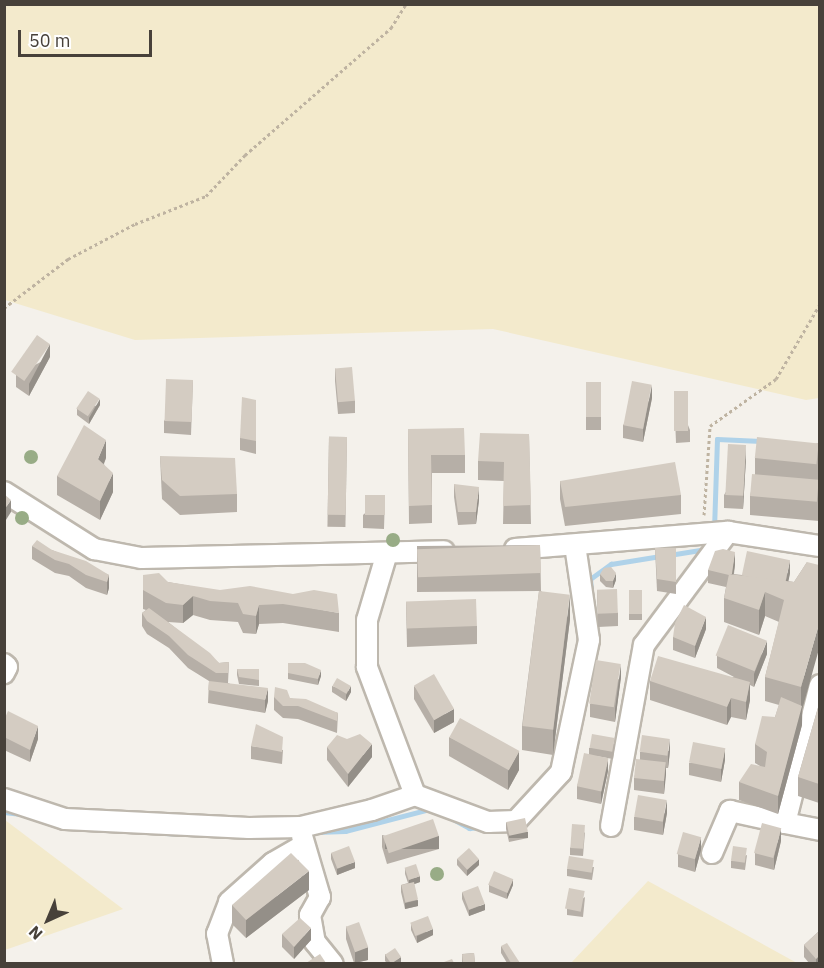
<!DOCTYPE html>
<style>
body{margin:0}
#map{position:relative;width:824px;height:968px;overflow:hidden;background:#f4f1eb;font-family:"IBM Plex Sans",sans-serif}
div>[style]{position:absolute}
.sand>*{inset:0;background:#f3eacc}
.stream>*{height:5px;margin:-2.5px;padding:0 2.5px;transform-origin:2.5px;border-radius:2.5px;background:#afd2e9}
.path>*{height:3px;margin-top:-1.5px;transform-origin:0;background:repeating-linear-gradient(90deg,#beb3a1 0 3px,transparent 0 6px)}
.roads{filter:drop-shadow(2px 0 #beb8ae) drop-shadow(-2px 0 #beb8ae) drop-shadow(0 2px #beb8ae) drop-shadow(0 -2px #beb8ae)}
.street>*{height:20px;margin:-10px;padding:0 10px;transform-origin:10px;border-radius:10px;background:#fff}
.trees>*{width:14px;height:14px;margin:-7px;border-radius:50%;background:#98ac86}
.wall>*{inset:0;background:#b6afa7;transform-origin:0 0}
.shaded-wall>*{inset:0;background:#948f88;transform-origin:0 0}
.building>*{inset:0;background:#d4ccc2;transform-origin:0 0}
span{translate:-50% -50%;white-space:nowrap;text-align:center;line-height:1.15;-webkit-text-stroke:4.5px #fff;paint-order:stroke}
.frame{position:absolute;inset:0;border:6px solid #47413a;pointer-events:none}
.north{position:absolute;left:18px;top:890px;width:60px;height:60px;-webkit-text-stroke:4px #fff;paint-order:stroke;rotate:224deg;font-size:16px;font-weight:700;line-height:24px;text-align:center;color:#47413a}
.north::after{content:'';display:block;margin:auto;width:21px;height:27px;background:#47413a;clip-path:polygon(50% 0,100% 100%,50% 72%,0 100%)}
.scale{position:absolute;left:18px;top:30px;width:134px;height:27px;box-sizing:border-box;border:3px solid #47413a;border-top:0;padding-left:8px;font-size:18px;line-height:21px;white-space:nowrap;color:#47413a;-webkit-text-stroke:4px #fff;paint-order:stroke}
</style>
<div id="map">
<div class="sand">
<div style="clip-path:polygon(4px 5px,819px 5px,819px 398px,806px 400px,493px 329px,135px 340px,5px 300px)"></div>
<div style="clip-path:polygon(5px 820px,123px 909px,5px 950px)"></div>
<div style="clip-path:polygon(648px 881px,797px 963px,571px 963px)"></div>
</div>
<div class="stream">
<div style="left:714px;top:529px;width:90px;rotate:-88.1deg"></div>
<div style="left:717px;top:439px;width:44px;rotate:2.6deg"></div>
<div style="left:669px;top:555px;width:33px;rotate:-9deg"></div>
<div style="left:702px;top:550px;width:12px;rotate:-55deg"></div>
<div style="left:591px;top:590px;width:11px;rotate:-95deg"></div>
<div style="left:590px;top:579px;width:26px;rotate:-36deg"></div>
<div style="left:611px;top:564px;width:50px;rotate:-9.3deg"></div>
<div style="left:4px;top:812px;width:17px;rotate:7deg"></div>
<div style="left:451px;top:818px;width:21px;rotate:29deg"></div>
<div style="left:469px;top:828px;width:12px;rotate:-5deg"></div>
<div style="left:316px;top:832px;width:29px;rotate:-2deg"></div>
<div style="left:345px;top:831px;width:91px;rotate:-14.6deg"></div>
<div style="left:164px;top:833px;width:50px;rotate:2.3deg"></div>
</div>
<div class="path">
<div style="left:4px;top:308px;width:81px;rotate:-37.4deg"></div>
<div style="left:68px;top:259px;width:76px;rotate:-27.6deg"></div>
<div style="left:135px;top:224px;width:76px;rotate:-21.5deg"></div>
<div style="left:206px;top:196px;width:57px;rotate:-46.4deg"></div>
<div style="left:245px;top:155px;width:194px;rotate:-41deg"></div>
<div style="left:391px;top:28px;width:28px;rotate:-58deg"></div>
<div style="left:704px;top:515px;width:89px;rotate:-86.1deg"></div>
<div style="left:710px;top:426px;width:81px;rotate:-35.5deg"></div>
<div style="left:776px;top:379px;width:87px;rotate:-59.6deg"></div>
</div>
<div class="roads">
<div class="street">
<div style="left:4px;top:492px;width:107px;rotate:32.3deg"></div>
<div style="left:94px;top:549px;width:48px;rotate:10.8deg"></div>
<div style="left:141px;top:558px;width:303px;rotate:-1.3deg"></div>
<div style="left:515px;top:549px;width:214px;rotate:-4.6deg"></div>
<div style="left:728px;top:532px;width:93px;rotate:8.7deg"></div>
<div style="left:4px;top:664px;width:4px;rotate:45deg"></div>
<div style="left:7px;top:667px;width:7px;rotate:117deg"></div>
<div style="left:415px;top:795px;width:78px;rotate:20.3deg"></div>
<div style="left:488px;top:822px;width:28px;rotate:-2deg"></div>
<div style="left:516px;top:821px;width:67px;rotate:-47.4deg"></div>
<div style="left:561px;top:772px;width:135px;rotate:-78deg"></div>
<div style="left:589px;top:640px;width:96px;rotate:-98.4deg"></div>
<div style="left:4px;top:799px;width:64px;rotate:18.2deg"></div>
<div style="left:65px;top:819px;width:184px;rotate:2.8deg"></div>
<div style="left:249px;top:828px;width:52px;rotate:-1.1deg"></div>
<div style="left:301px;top:827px;width:73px;rotate:-13.5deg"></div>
<div style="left:372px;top:810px;width:46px;rotate:-19.2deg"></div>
<div style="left:415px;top:795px;width:137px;rotate:-110.6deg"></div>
<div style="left:367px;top:667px;width:47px;rotate:-90deg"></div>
<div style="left:367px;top:620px;width:70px;rotate:-73.4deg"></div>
<div style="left:785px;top:823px;width:36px;rotate:11deg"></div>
<div style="left:611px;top:826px;width:184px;rotate:-79.7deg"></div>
<div style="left:644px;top:645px;width:141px;rotate:-53.4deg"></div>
<div style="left:302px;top:836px;width:64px;rotate:73.6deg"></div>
<div style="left:320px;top:897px;width:21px;rotate:119deg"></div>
<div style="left:310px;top:915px;width:27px;rotate:80deg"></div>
<div style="left:315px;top:942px;width:28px;rotate:51deg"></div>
<div style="left:712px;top:853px;width:46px;rotate:-66.8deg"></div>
<div style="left:730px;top:811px;width:56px;rotate:12.3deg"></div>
<div style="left:785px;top:823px;width:142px;rotate:-75.8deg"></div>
<div style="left:223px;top:964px;width:31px;rotate:-101deg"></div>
<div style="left:217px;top:934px;width:34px;rotate:-69deg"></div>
<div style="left:229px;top:902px;width:59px;rotate:-41.6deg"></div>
<div style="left:273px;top:863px;width:34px;rotate:-30deg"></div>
</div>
</div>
<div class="trees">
<div style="left:31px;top:457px"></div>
<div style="left:22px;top:518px"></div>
<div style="left:393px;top:540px"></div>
<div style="left:437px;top:874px"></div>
</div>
<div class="wall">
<div style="clip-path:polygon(50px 357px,29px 396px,16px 387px,16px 375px)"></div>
<div style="clip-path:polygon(335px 368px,355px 401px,355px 413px,338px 414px,335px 381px)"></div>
<div style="clip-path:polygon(193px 380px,191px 435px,164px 433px,164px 421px)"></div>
<div style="left:586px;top:382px;width:15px;height:48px"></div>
<div style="clip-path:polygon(674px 391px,690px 430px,690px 442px,676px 443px)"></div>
<div style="clip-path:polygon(652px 398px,643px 442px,623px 438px,623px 425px)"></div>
<div style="clip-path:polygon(256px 400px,256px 454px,240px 450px,240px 438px)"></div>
<div style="clip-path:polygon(100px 405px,89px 424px,77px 415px,77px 409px)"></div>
<div style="clip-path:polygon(408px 429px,465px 455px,465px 473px,432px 473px,432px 523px,409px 524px)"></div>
<div style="clip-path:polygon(529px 434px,531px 524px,503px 524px,504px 481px,478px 480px,478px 461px)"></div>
<div style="left:347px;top:437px;width:90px;height:18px;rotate:91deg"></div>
<div style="clip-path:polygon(819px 443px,819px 521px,750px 515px,750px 496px,755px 474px,755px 458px)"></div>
<div style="clip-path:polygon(160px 456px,237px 494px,237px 512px,180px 515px,162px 499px)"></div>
<div style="clip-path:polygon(106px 458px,104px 464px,113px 492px,100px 520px,57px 495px,57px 476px)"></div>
<div style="clip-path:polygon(746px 458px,743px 509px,724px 508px,724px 495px)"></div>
<div style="clip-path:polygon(560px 481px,681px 495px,681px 514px,565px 526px,560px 499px)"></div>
<div style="clip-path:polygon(454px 484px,479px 500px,476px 524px,458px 525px,454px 497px)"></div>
<div style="clip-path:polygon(385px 495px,384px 529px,363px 528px,363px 515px)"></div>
<div style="clip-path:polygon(540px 545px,541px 591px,570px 619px,553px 755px,522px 750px,522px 726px,539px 591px,417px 592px,417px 546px)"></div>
<div style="clip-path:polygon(32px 546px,52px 550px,109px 575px,109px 588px,107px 595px,86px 588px,69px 576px,55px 573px,32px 559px)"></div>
<div style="clip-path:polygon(655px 548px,676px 548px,676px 594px,657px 591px)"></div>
<div style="clip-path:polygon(807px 562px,802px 725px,778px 814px,739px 800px,739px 782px,760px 766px,755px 763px,755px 744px,775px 717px,779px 705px,765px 701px,765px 677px,779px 622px,765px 616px,759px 635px,724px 622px,724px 598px,726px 587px,708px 583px,708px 570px,735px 565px,734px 574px,742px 575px,790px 573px,788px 581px,794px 582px)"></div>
<div style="clip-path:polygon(600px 574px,616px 580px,613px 588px,606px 587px,600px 581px)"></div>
<div style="clip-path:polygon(143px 575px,168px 582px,339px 613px,339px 632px,283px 623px,259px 624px,256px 634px,243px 633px,238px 622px,210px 620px,193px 615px,183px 623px,168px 622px,219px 663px,229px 662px,228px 683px,268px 701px,265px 713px,208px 703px,209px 681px,188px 668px,169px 648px,147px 634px,142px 626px,142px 613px,146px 610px,143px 609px)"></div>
<div style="clip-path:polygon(597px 590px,618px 613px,618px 626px,598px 627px)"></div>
<div style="left:629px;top:590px;width:13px;height:30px"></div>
<div style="clip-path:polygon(406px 602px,477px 626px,477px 644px,407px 647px)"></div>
<div style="clip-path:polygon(706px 629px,695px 658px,673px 650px,673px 637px)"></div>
<div style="clip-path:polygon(767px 654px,754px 687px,750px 685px,750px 700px,746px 720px,731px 717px,727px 725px,650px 700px,650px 681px,734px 677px,717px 668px,717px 656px)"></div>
<div style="clip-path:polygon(288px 663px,321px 676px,318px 685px,288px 679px)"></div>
<div style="clip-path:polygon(237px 669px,259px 669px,259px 686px,239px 684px,237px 675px)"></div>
<div style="clip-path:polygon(621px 677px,615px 722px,590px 717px,590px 704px)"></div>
<div style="clip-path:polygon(332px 686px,351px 692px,346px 701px,332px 692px)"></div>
<div style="clip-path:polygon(414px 686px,454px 722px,434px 733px,414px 699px)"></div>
<div style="clip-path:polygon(274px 697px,290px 698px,338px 713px,337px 733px,298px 719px,283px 718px,274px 710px)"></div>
<div style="clip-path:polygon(819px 704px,819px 803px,798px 796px,798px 777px)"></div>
<div style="clip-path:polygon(4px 720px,38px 739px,30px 762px,4px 750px)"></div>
<div style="clip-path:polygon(449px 737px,519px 770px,508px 790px,449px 756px)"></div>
<div style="clip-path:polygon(615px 744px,613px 759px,596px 756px,608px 771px,601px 804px,577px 799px,577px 786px,589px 754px,589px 748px)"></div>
<div style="clip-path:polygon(251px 746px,283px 750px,282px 764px,251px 759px)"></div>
<div style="clip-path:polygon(327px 747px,372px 757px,348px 787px,327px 760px)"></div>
<div style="clip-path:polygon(670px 751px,668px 768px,666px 768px,664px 794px,634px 790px,634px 778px,640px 759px,640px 752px)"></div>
<div style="clip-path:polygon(725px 760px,721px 782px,689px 775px,689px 763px)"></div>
<div style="clip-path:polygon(667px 813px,663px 835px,634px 830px,634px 817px)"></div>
<div style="clip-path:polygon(506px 822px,528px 838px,509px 842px,506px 829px)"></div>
<div style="clip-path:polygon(585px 832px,583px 856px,570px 855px,570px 848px)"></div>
<div style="clip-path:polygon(382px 835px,439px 849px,387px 864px,382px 847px)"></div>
<div style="clip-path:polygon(781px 841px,774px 870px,755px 865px,755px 853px)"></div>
<div style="clip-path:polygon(701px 850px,695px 872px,678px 867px,678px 854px)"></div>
<div style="clip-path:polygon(331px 853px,355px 868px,337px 875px,331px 859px)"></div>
<div style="clip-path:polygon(747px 855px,745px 870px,731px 868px,731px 861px)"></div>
<div style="clip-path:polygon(457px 859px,479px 865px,467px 876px,457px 865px)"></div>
<div style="clip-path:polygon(594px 867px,592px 880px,567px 876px,567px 869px)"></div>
<div style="clip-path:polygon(405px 868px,420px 882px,414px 884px,418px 906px,405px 909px,401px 892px,401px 885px,408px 883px,405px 874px)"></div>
<div style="clip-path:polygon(489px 885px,513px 885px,507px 899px,489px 892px)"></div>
<div style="clip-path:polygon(309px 890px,246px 938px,232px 924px,232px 905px)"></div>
<div style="clip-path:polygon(462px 892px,485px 910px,469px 916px,462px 899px)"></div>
<div style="clip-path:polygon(585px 897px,583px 917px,567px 915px,567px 909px)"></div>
<div style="clip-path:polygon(411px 924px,433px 935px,417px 943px,411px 930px)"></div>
<div style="clip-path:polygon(346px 926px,368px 960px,354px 963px,346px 939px)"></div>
<div style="clip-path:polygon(818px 932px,819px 963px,809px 963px,804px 957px,804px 945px)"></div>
<div style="clip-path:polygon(282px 934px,311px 940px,294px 959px,282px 947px)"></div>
<div style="clip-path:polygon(501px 946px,520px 963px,507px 963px,501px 953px)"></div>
<div style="clip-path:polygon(474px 953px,475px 963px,462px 963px,462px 954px)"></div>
<div style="clip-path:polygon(385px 954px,401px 963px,387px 963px,385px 961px)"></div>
</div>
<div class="shaded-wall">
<div style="clip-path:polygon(50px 344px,50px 357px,29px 396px,29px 384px)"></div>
<div style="clip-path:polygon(652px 385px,652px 398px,643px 442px,643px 429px)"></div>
<div style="clip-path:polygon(6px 397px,6px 416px,4px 419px,4px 401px)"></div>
<div style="clip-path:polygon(100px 399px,100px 405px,89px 424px,89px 418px)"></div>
<div style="clip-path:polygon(106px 440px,106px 458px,98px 477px,98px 459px)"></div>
<div style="clip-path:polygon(746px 445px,746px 458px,743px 509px,743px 496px)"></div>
<div style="clip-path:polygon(113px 473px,113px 492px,100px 520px,100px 501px)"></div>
<div style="clip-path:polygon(479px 487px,479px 500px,476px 524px,476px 512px)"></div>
<div style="clip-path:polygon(11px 500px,11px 512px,4px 523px,4px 510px)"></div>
<div style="clip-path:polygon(735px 552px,735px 565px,731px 588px,731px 576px)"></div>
<div style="clip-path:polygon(790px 560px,790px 573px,785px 599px,785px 586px)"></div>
<div style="clip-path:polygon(616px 573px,616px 580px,613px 588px,613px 581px)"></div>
<div style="clip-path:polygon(109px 575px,109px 588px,107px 595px,107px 582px)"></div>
<div style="clip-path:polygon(765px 592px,765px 616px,759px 635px,759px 610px)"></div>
<div style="clip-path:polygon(570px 595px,570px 619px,553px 755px,553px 730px)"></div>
<div style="clip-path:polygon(193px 596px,193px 615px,183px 623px,183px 605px)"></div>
<div style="clip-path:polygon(259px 605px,259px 624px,256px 634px,256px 616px)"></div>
<div style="clip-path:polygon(706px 617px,706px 629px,695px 658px,695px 646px)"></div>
<div style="clip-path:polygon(819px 624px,819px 649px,802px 710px,802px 725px,778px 814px,778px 796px,801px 707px,801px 687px)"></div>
<div style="clip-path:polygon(767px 641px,767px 654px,754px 687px,754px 674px)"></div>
<div style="clip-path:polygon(621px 664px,621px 677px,615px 722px,615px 709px)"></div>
<div style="clip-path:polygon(321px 670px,321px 676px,318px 685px,318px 679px)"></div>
<div style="clip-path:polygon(750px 682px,750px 700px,746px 720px,746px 702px)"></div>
<div style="clip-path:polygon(351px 686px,351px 692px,346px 701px,346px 695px)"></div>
<div style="clip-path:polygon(268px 688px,268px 701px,265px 713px,265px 700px)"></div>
<div style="clip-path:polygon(731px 698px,731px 717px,727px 725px,727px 707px)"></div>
<div style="clip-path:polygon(454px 709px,454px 722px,434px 733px,434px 720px)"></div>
<div style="clip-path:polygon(38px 726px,38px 739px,30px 762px,30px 750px)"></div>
<div style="clip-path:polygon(670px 739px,670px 751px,668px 768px,668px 756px)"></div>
<div style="clip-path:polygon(372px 744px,372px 757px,348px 787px,348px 774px)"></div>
<div style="clip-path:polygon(725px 748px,725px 760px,721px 782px,721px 769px)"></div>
<div style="clip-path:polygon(519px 751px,519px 770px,508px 790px,508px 771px)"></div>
<div style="clip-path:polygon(608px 758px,608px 771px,601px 804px,601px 791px)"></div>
<div style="clip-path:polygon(666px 762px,666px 775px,664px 794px,664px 782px)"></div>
<div style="clip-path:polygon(667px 800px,667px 813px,663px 835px,663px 822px)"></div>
<div style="clip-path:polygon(781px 828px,781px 841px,774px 870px,774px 857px)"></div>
<div style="left:528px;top:832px;width:6px;height:19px;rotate:90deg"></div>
<div style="left:439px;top:836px;width:13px;height:54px;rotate:90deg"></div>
<div style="clip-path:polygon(701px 837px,701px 850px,695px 872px,695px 859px)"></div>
<div style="clip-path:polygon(479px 859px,479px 865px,467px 876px,467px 870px)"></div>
<div style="clip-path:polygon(355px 862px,355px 868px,337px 875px,337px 868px)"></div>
<div style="clip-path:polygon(309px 871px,309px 890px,246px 938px,246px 920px)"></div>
<div style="clip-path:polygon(420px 876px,420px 882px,409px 886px,409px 880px)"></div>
<div style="clip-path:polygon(513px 879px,513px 885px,507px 899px,507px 893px)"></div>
<div style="clip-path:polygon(418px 900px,418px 906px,405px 909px,405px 903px)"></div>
<div style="clip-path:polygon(485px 904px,485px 910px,469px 916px,469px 910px)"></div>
<div style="clip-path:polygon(311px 928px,311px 940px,294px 959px,294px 947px)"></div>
<div style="clip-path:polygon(433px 929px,433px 935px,417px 943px,417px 936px)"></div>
<div style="clip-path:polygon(368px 947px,368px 960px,355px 963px,355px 951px)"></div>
<div style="clip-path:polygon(819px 956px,819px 963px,816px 963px,816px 959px)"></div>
<div style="clip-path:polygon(401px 957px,401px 963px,391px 963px)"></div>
</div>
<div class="building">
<div style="left:37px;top:335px;width:16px;height:45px;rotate:35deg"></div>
<div style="left:352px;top:367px;width:34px;height:17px;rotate:85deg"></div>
<div style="left:166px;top:379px;width:27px;height:42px;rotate:2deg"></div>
<div style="left:632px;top:381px;width:20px;height:45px;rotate:11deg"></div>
<div style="left:586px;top:382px;width:15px;height:35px"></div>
<div style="left:88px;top:391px;width:14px;height:21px;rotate:34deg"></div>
<div style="left:674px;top:391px;width:14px;height:40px"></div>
<div style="clip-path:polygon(242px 397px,256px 400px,256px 441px,240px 438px)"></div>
<div style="clip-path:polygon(84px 425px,106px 440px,98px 459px,113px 473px,100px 501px,57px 476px)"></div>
<div style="clip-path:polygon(464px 428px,465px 455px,431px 455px,432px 505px,409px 506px,408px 429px)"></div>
<div style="clip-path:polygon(480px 433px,529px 434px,531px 505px,503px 506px,504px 462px,478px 461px)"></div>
<div style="left:347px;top:437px;width:78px;height:18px;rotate:91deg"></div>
<div style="left:757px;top:437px;width:62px;height:21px;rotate:6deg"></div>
<div style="left:728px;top:444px;width:18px;height:51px;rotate:3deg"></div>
<div style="clip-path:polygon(160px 456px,235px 458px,237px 494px,180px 496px,162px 480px)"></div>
<div style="clip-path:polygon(675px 462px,681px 495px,565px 507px,560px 481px)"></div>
<div style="left:752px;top:474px;width:67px;height:22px;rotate:5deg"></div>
<div style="clip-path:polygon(454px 484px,479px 487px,476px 512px,458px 512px)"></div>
<div style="clip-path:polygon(4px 494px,11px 500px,4px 510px)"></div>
<div style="left:365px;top:495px;width:20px;height:20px"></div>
<div style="clip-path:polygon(37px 540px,52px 550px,86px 561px,109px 575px,107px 582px,86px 575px,69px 564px,55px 560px,32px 546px)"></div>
<div style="left:540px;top:545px;width:28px;height:123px;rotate:88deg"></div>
<div style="clip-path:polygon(655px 548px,676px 548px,676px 582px,657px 579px)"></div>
<div style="clip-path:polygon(723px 549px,735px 552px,732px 574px,729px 574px,729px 575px,708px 570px,715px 551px)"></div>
<div style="left:747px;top:551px;width:44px;height:25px;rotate:12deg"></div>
<div style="clip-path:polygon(807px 562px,819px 565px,819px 624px,801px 687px,765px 677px,784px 600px,765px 592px,759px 610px,724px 598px,729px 574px,794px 582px)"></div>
<div style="clip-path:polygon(611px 567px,616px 573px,613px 581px,606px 581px,600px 574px,604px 568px)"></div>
<div style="clip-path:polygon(159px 573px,168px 582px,220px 590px,250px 586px,293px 594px,314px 590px,337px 594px,339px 613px,283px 604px,259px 605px,256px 616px,243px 614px,238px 603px,210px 601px,193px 596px,183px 605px,166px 603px,143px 590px,143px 575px)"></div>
<div style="left:617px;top:589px;width:24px;height:20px;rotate:88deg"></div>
<div style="left:629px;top:590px;width:13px;height:24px"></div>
<div style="left:539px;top:591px;width:31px;height:136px;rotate:7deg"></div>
<div style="left:476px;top:599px;width:27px;height:70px;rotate:88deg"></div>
<div style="clip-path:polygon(684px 605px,706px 617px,695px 646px,673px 637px,675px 623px)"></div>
<div style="clip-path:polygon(149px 608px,210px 653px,219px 663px,229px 662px,228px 673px,216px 673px,188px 655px,169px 636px,147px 621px,142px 613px)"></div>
<div style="left:728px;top:625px;width:42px;height:33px;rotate:22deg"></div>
<div style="clip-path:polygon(658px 656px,750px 682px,746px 702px,731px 698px,727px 707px,650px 681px)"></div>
<div style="left:596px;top:660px;width:25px;height:44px;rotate:9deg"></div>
<div style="clip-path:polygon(288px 663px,305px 663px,321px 670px,318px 679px,288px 673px)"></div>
<div style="clip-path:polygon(237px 669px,259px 669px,259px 680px,239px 677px)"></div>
<div style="left:434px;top:674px;width:40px;height:23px;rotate:60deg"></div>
<div style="left:337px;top:678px;width:16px;height:9px;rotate:30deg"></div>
<div style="clip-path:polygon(209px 681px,268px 688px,265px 700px,208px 690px)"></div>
<div style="clip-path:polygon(275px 687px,287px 690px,290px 698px,306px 699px,338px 713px,337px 721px,298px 706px,283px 706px,274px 697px)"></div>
<div style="clip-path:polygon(781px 697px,802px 706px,778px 796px,739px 782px,751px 764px,765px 767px,767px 752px,755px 744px,762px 716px,775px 717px)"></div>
<div style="clip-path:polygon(819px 704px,819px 784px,798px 777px)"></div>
<div style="clip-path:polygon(8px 711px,38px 726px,30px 750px,4px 737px,4px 720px)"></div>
<div style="left:460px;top:718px;width:68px;height:22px;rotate:29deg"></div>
<div style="clip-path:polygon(256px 724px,283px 737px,282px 752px,251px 746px)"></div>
<div style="clip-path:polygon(360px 734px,372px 744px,348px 774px,327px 747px,337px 735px,347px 739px)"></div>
<div style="left:592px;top:734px;width:23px;height:14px;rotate:10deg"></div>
<div style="left:642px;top:735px;width:28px;height:17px;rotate:8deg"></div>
<div style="left:693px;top:742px;width:33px;height:21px;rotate:11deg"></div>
<div style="left:584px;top:753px;width:25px;height:34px;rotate:12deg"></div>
<div style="left:636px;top:759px;width:30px;height:19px;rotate:6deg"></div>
<div style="left:638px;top:795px;width:29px;height:22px;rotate:10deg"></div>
<div style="left:525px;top:818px;width:14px;height:19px;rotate:78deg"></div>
<div style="left:433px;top:819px;width:18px;height:53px;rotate:71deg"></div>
<div style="left:762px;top:823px;width:20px;height:31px;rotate:15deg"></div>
<div style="left:572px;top:824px;width:13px;height:24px;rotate:4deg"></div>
<div style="left:683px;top:832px;width:19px;height:23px;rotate:16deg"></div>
<div style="left:349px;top:846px;width:17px;height:19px;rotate:69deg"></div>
<div style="left:733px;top:846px;width:14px;height:15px;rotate:8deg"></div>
<div style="left:469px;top:848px;width:15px;height:16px;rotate:48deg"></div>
<div style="clip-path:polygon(291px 853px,309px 871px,246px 920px,232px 905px)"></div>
<div style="left:569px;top:856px;width:25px;height:13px;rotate:9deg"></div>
<div style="left:416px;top:864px;width:13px;height:12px;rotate:72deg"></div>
<div style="left:494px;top:871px;width:21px;height:15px;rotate:23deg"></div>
<div style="left:414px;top:882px;width:18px;height:13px;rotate:77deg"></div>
<div style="left:478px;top:886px;width:19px;height:17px;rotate:69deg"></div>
<div style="left:569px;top:888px;width:16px;height:21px;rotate:11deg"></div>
<div style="left:428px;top:916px;width:14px;height:19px;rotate:69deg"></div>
<div style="clip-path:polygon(300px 918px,311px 928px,294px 947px,282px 934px)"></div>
<div style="left:359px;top:922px;width:27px;height:14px;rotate:70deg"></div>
<div style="clip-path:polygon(818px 932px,819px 934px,819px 956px,816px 959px,804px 945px)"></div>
<div style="clip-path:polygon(507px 943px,520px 963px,511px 963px,501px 946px)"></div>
<div style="left:395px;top:948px;width:11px;height:12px;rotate:56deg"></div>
<div style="left:474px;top:953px;width:9px;height:12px;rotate:84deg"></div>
<div style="clip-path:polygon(320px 954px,326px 963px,306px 963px)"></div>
<div style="clip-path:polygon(452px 959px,454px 963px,445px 963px,444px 962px)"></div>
</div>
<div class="frame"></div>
<div class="north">N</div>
<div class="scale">50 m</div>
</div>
